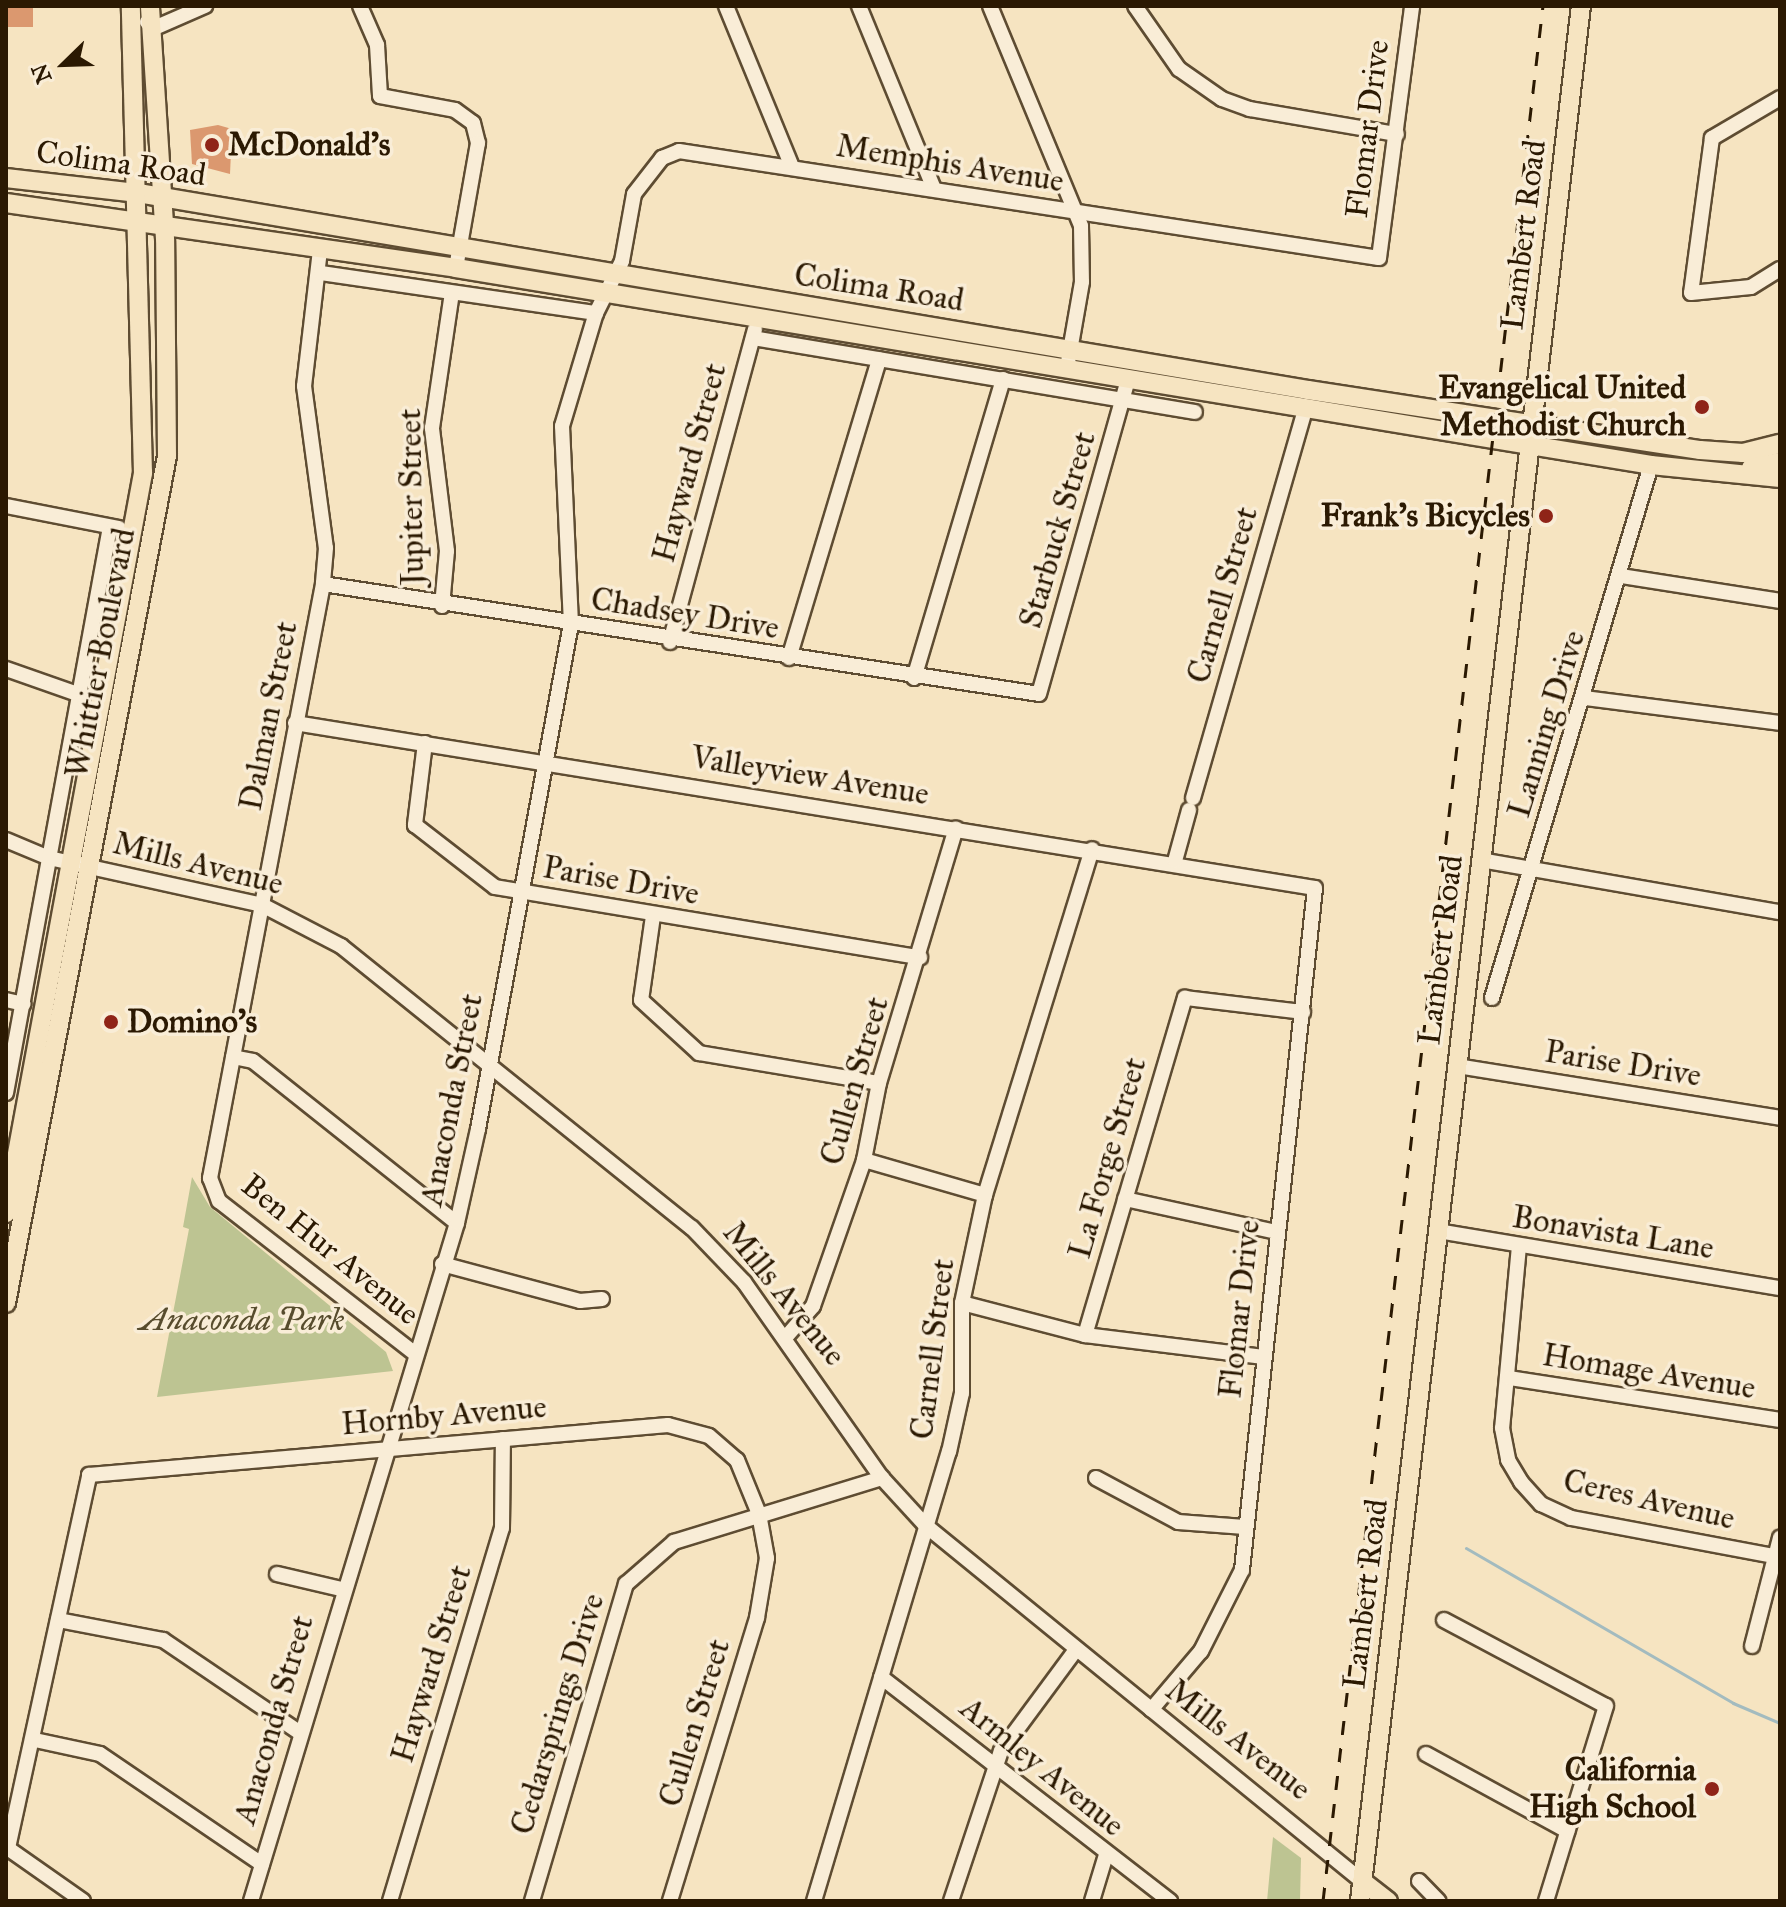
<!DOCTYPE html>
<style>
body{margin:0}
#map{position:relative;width:1786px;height:1907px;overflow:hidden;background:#f6e4c1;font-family:"IM FELL Great Primer",serif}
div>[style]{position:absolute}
.green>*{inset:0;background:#bdc492}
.stream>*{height:3px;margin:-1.5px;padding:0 1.5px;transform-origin:1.5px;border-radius:1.5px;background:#a3bbbf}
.building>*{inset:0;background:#db986f;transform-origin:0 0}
.roads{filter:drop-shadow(2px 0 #5e4c32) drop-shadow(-2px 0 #5e4c32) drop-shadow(0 2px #5e4c32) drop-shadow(0 -2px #5e4c32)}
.minor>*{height:14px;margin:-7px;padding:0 7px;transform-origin:7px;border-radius:7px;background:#f9edd7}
.major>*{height:18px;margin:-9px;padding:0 9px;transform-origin:9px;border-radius:9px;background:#f6e4c1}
.rail>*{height:3px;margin-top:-1.5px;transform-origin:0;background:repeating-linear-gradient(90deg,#2b1902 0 14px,transparent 0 28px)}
.dots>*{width:22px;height:22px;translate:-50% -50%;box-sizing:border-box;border:4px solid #f9edd7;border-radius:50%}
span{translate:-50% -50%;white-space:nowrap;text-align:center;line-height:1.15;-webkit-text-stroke:7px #f9edd7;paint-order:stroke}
.street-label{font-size:32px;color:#2b1902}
.poi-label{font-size:32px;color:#2b1902;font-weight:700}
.left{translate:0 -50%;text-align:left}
.right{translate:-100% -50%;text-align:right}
.park-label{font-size:32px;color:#574c2d;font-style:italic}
.frame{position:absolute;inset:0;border:8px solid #2b1902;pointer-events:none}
.north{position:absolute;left:24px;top:24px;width:80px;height:80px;-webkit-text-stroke:6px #f9edd7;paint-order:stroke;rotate:247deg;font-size:22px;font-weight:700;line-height:32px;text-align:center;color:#2b1902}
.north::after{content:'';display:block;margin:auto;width:28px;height:36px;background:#2b1902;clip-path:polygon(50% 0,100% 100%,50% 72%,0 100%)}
</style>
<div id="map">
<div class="green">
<div style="clip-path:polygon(192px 1177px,210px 1207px,386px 1352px,393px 1371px,157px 1397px,189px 1229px,183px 1227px)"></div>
<div style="clip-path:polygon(1273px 1837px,1301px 1858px,1300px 1901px,1267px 1901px)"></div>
</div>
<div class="stream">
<div style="left:1466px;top:1548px;width:309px;rotate:30.1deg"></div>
<div style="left:1733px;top:1703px;width:51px;rotate:23.1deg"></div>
</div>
<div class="building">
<div style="left:6px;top:6px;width:27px;height:21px"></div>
<div style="clip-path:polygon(218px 125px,232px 129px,230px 174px,192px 164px,190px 130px)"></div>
</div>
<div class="roads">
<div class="minor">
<div style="left:360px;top:6px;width:43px;rotate:66.4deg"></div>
<div style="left:377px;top:45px;width:51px;rotate:86.6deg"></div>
<div style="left:380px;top:96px;width:76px;rotate:10.6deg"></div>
<div style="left:455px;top:110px;width:22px;rotate:36deg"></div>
<div style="left:473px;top:123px;width:21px;rotate:76deg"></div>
<div style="left:478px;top:143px;width:127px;rotate:100deg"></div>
<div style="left:726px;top:6px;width:174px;rotate:67.7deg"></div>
<div style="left:859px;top:6px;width:195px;rotate:67.7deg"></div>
<div style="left:990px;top:6px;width:238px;rotate:67.5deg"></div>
<div style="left:1081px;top:226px;width:56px;rotate:89deg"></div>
<div style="left:1082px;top:282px;width:87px;rotate:99.9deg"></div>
<div style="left:1135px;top:6px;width:77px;rotate:55.1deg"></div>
<div style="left:1179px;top:69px;width:52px;rotate:34.9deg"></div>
<div style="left:1222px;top:99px;width:30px;rotate:20deg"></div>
<div style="left:1250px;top:109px;width:149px;rotate:9.7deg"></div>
<div style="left:147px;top:22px;width:9px;rotate:54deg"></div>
<div style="left:152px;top:29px;width:58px;rotate:-23.5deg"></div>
<div style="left:1780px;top:98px;width:79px;rotate:149.5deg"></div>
<div style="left:1712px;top:138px;width:156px;rotate:97.7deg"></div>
<div style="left:1691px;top:293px;width:60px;rotate:-5.7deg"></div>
<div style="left:1751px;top:287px;width:34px;rotate:-32deg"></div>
<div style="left:320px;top:250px;width:137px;rotate:96.7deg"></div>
<div style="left:304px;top:386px;width:163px;rotate:82.3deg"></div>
<div style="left:326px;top:548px;width:36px;rotate:95deg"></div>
<div style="left:323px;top:584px;width:605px;rotate:100.77deg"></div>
<div style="left:210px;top:1178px;width:25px;rotate:69deg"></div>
<div style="left:219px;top:1201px;width:246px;rotate:37.9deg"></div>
<div style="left:321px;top:273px;width:278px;rotate:8.3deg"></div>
<div style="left:753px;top:338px;width:448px;rotate:9.5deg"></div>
<div style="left:6px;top:506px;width:115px;rotate:11deg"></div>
<div style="left:1621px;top:576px;width:161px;rotate:8.9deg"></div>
<div style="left:323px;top:584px;width:724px;rotate:8.73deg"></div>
<div style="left:1039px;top:694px;width:326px;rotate:-74.2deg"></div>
<div style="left:442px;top:606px;width:55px;rotate:-84.8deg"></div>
<div style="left:447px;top:551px;width:124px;rotate:-97deg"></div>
<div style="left:432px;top:428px;width:136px;rotate:-81.6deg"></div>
<div style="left:670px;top:642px;width:324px;rotate:-74.8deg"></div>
<div style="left:789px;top:658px;width:312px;rotate:-73.2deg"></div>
<div style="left:6px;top:669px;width:82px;rotate:19.3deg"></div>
<div style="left:914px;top:678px;width:312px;rotate:-73.4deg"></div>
<div style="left:1585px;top:698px;width:197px;rotate:7.3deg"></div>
<div style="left:295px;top:723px;width:1033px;rotate:9.19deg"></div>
<div style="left:1315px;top:888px;width:686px;rotate:96.11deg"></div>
<div style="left:1242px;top:1570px;width:91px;rotate:116.8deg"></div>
<div style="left:1201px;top:1651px;width:77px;rotate:130.3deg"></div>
<div style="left:425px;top:743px;width:83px;rotate:97deg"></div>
<div style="left:415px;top:825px;width:101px;rotate:37.8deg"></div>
<div style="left:495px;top:887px;width:431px;rotate:9.4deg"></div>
<div style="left:1193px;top:798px;width:407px;rotate:-73.9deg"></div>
<div style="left:6px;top:840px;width:47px;rotate:22.7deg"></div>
<div style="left:49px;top:858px;width:218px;rotate:12.4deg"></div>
<div style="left:262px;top:905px;width:89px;rotate:27.4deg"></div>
<div style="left:341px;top:946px;width:450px;rotate:38.8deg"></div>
<div style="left:692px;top:1228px;width:75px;rotate:46.1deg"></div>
<div style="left:744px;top:1282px;width:240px;rotate:54.9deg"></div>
<div style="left:882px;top:1478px;width:64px;rotate:47.5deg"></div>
<div style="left:925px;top:1525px;width:564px;rotate:39.17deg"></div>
<div style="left:1481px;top:860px;width:303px;rotate:9.9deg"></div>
<div style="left:1175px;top:861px;width:53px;rotate:-74.6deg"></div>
<div style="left:653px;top:916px;width:85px;rotate:98.1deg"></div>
<div style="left:641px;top:1000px;width:79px;rotate:42.4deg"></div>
<div style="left:699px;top:1053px;width:182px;rotate:9.5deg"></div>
<div style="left:1492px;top:998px;width:556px;rotate:-73.39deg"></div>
<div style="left:6px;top:1000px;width:18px;rotate:13deg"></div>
<div style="left:233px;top:1057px;width:20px;rotate:11deg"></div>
<div style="left:253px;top:1061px;width:260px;rotate:38.5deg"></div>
<div style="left:1457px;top:1066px;width:327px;rotate:9.1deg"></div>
<div style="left:6px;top:1093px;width:575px;rotate:-79.59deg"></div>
<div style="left:864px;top:1160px;width:126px;rotate:16.1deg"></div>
<div style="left:1125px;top:1199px;width:155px;rotate:12.3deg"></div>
<div style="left:1438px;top:1231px;width:347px;rotate:9.5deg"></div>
<div style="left:1519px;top:1246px;width:183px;rotate:95.3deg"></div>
<div style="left:1502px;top:1428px;width:33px;rotate:79deg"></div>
<div style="left:1508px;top:1460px;width:26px;rotate:59deg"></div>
<div style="left:1521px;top:1482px;width:30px;rotate:48deg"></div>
<div style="left:1541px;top:1504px;width:33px;rotate:25deg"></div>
<div style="left:1571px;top:1518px;width:208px;rotate:10.6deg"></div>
<div style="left:442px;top:1264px;width:143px;rotate:15deg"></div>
<div style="left:580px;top:1301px;width:22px;rotate:-5deg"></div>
<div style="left:962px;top:1303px;width:127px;rotate:14.6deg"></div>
<div style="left:1085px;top:1335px;width:180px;rotate:7deg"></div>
<div style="left:1085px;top:1335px;width:352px;rotate:-73.5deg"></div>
<div style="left:1185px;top:998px;width:119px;rotate:6.8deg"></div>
<div style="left:786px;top:1337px;width:41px;rotate:-48.9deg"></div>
<div style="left:813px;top:1306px;width:155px;rotate:-70.7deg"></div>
<div style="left:864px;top:1160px;width:78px;rotate:-79deg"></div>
<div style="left:879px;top:1083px;width:266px;rotate:-73.2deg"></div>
<div style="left:1509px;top:1378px;width:274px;rotate:8.8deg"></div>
<div style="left:1096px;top:1478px;width:93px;rotate:28.2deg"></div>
<div style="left:1178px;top:1522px;width:67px;rotate:4.3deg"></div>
<div style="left:277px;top:1574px;width:66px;rotate:13.2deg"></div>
<div style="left:58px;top:1620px;width:107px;rotate:10.8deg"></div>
<div style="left:163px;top:1640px;width:164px;rotate:34.1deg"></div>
<div style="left:1444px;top:1620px;width:183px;rotate:28deg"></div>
<div style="left:1606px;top:1706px;width:204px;rotate:107.1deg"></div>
<div style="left:1752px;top:1646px;width:112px;rotate:-75.5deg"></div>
<div style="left:881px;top:1677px;width:366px;rotate:37.8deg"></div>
<div style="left:35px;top:1740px;width:66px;rotate:12.2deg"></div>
<div style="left:100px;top:1754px;width:196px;rotate:34.2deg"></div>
<div style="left:1426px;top:1754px;width:161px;rotate:28.6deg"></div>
<div style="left:6px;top:1847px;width:94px;rotate:35deg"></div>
<div style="left:8px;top:1848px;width:382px;rotate:-77.7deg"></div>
<div style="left:89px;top:1475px;width:581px;rotate:-4.94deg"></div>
<div style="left:668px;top:1425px;width:42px;rotate:15deg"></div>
<div style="left:709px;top:1436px;width:37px;rotate:41deg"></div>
<div style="left:737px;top:1460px;width:58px;rotate:67.8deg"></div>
<div style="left:759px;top:1514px;width:45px;rotate:79.7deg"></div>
<div style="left:767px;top:1558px;width:61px;rotate:99.5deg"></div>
<div style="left:757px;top:1618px;width:296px;rotate:107.1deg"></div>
<div style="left:1419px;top:1881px;width:28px;rotate:46deg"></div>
<div style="left:251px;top:1901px;width:709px;rotate:-73.1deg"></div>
<div style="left:457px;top:1223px;width:96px;rotate:-77.4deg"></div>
<div style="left:478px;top:1129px;width:513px;rotate:-79.57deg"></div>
<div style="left:571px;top:624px;width:198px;rotate:-92.6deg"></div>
<div style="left:562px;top:426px;width:118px;rotate:-73.3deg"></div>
<div style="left:596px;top:313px;width:58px;rotate:-63.4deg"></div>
<div style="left:622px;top:261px;width:68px;rotate:-79.8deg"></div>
<div style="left:634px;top:194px;width:46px;rotate:-52.1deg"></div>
<div style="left:662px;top:158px;width:18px;rotate:-22deg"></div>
<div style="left:679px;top:151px;width:708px;rotate:8.69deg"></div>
<div style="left:1379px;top:258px;width:254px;rotate:-82.5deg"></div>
<div style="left:390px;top:1901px;width:389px;rotate:-73.3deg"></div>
<div style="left:502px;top:1528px;width:89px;rotate:-89.4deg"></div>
<div style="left:532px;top:1901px;width:331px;rotate:-73.5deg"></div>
<div style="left:626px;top:1584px;width:64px;rotate:-41.2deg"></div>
<div style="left:674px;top:1542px;width:218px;rotate:-17.1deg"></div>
<div style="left:814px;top:1901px;width:469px;rotate:-73.3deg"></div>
<div style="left:949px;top:1452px;width:60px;rotate:-77.6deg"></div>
<div style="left:962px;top:1393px;width:90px;rotate:-90deg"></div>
<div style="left:962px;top:1303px;width:110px;rotate:-78deg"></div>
<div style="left:985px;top:1195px;width:362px;rotate:-72.8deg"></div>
<div style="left:951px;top:1901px;width:158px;rotate:-71.6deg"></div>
<div style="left:1001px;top:1751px;width:124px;rotate:-53.5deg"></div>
<div style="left:1092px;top:1901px;width:48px;rotate:-73.1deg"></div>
</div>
<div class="major">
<div style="left:6px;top:178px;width:133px;rotate:6.5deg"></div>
<div style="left:138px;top:193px;width:1186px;rotate:9.56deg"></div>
<div style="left:1308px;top:390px;width:397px;rotate:8.7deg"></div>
<div style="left:1700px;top:450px;width:43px;rotate:4deg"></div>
<div style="left:1743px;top:453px;width:38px;rotate:-14deg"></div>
<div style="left:6px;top:203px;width:455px;rotate:8.2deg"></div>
<div style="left:456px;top:268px;width:1211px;rotate:9.36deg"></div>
<div style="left:1651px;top:465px;width:130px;rotate:5.8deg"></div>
<div style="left:1751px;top:468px;width:30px;rotate:-12deg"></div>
<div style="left:6px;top:1213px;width:753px;rotate:-79.51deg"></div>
<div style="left:143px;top:473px;width:467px;rotate:-91.5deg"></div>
<div style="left:6px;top:1303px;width:862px;rotate:-79.24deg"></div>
<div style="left:167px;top:456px;width:217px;rotate:-90.5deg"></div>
<div style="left:165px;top:239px;width:233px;rotate:-93.7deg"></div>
<div style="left:1362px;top:1881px;width:33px;rotate:38deg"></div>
<div style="left:1360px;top:1901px;width:1908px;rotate:-83.35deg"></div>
</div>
</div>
<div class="rail">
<div style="left:1323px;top:1901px;width:1908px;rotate:-83.38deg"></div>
</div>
<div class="dots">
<div style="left:212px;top:145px;background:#8f2418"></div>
<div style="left:1702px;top:407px;background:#8f2418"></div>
<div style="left:1546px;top:516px;background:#8f2418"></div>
<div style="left:111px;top:1022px;background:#8f2418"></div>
<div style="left:1712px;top:1789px;background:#8f2418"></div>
</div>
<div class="street-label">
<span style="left:1368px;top:129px;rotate:-83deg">Flomar Drive</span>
<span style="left:121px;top:164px;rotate:8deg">Colima Road</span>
<span style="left:950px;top:164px;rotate:9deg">Memphis Avenue</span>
<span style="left:1524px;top:235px;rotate:-83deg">Lambert Road</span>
<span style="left:879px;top:288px;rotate:9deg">Colima Road</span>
<span style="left:690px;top:463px;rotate:-75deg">Hayward Street</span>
<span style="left:412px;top:497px;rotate:-91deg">Jupiter Street</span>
<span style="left:1058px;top:530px;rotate:-74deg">Starbuck Street</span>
<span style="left:1223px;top:595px;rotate:-74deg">Carnell Street</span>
<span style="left:685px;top:614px;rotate:9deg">Chadsey Drive</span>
<span style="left:101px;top:653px;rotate:-79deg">Whittier Boulevard</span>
<span style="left:269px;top:716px;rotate:-79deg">Dalman Street</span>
<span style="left:1547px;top:724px;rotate:-73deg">Lanning Drive</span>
<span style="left:810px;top:776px;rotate:9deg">Valleyview Avenue</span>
<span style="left:198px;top:864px;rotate:14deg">Mills Avenue</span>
<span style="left:621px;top:881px;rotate:10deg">Parise Drive</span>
<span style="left:1441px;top:950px;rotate:-83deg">Lambert Road</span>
<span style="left:1623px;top:1064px;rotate:9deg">Parise Drive</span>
<span style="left:855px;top:1081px;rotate:-74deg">Cullen Street</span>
<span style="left:452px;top:1100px;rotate:-79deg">Anaconda Street</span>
<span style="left:1108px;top:1158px;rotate:-74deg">La Forge Street</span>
<span style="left:1613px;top:1233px;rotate:9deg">Bonavista Lane</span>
<span style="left:330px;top:1250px;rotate:39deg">Ben Hur Avenue</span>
<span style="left:784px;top:1294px;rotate:51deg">Mills Avenue</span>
<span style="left:1240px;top:1309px;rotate:-84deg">Flomar Drive</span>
<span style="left:933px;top:1349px;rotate:-83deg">Carnell Street</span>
<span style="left:1649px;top:1372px;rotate:9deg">Homage Avenue</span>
<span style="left:444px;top:1416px;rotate:-5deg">Hornby Avenue</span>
<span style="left:1649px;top:1500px;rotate:13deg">Ceres Avenue</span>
<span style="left:1366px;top:1594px;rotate:-83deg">Lambert Road</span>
<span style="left:432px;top:1664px;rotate:-73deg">Hayward Street</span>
<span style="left:558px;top:1714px;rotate:-73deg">Cedarsprings Drive</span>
<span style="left:274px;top:1720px;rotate:-74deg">Anaconda Street</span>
<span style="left:695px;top:1723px;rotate:-73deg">Cullen Street</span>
<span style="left:1238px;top:1740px;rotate:38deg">Mills Avenue</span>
<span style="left:1042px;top:1767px;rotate:39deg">Armley Avenue</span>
</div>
<div class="poi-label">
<span class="left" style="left:228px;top:145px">McDonald's</span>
<span class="right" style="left:1686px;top:407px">Evangelical United<br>Methodist Church</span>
<span class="right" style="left:1530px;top:516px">Frank's Bicycles</span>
<span class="left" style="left:127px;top:1022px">Domino's</span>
<span class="right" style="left:1696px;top:1789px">California<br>High School</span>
</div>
<div class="park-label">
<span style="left:242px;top:1320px">Anaconda Park</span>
</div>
<div class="frame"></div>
<div class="north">N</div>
</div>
